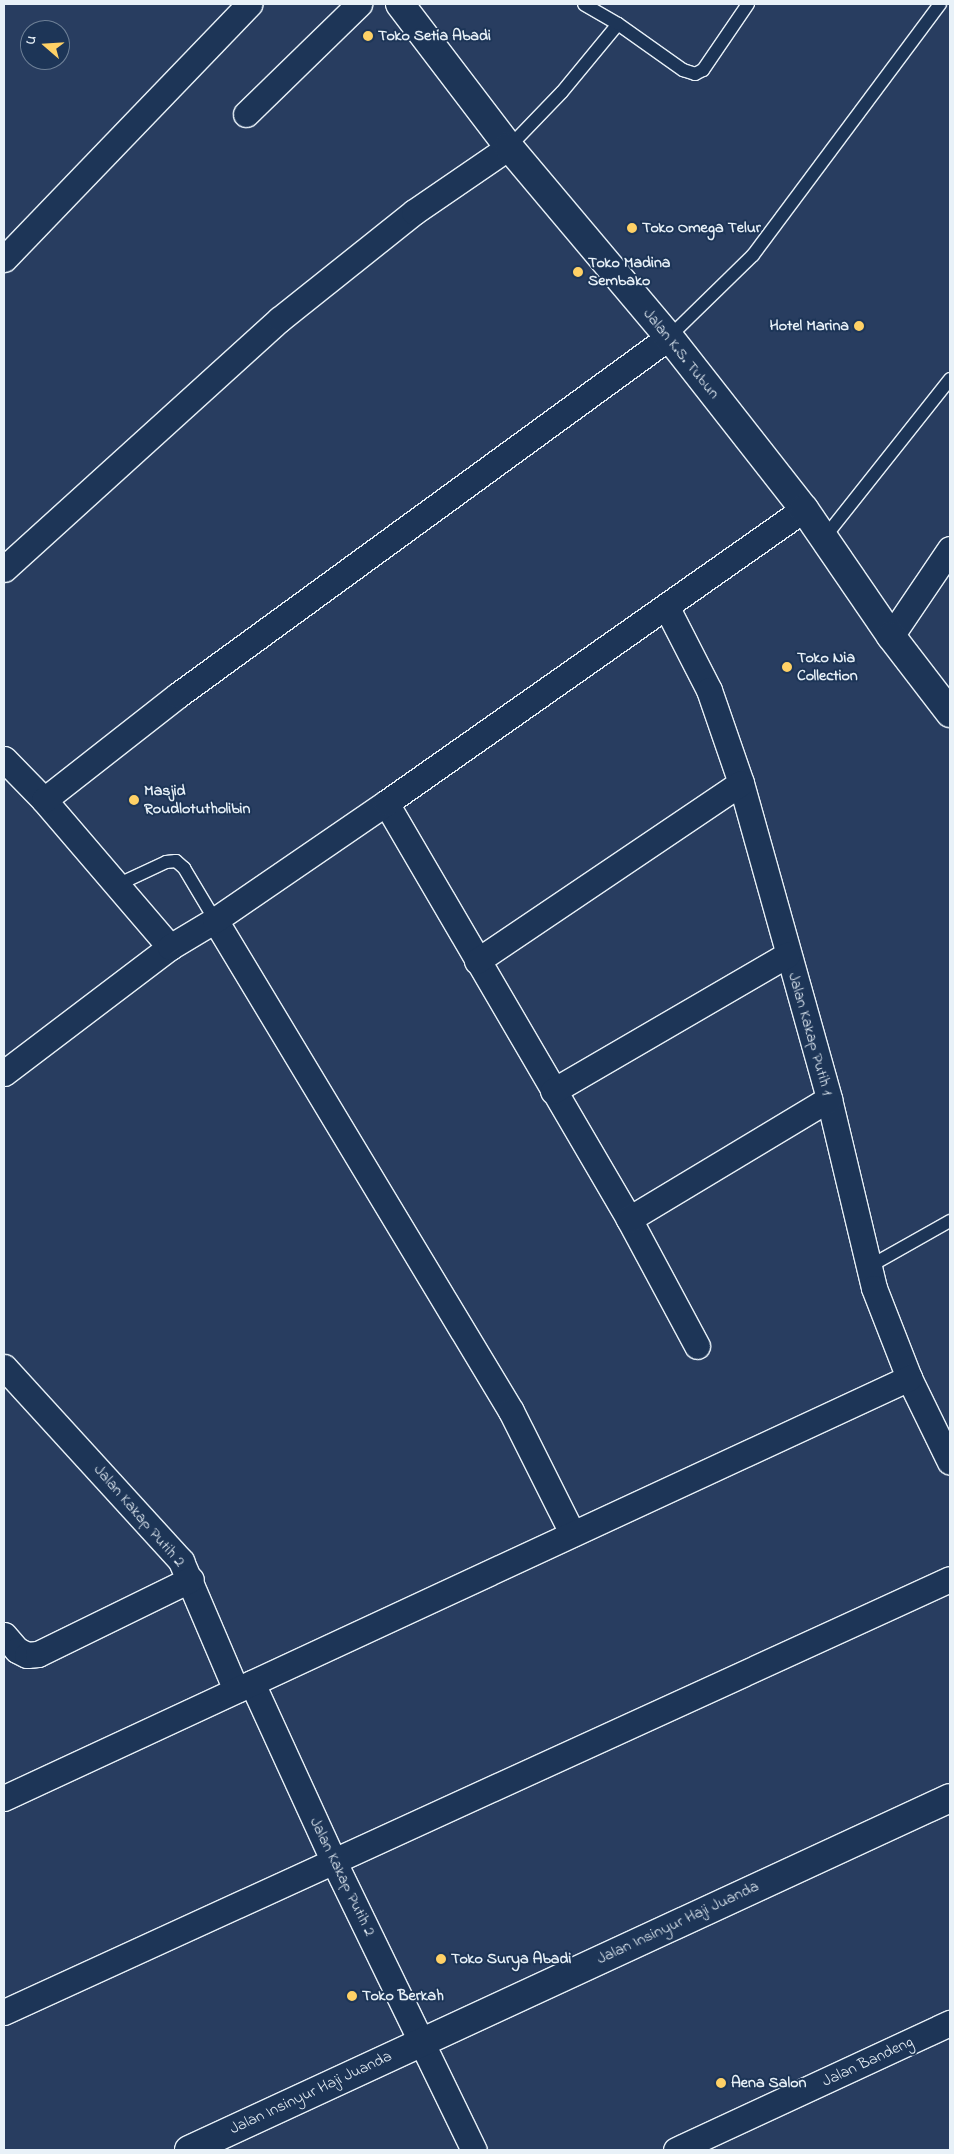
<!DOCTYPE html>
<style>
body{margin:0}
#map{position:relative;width:954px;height:2154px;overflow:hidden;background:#283d60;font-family:"Indie Flower",sans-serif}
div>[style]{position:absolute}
.roads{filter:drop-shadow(1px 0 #e8f1f8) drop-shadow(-1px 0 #e8f1f8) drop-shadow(0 1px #e8f1f8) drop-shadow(0 -1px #e8f1f8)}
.lane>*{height:12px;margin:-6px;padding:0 6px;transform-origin:6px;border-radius:6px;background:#1d3557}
.street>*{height:25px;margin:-12.5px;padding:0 12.5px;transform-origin:12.5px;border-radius:12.5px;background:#1d3557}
.secondary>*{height:28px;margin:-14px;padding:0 14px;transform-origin:14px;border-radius:14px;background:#1d3557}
.dots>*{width:14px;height:14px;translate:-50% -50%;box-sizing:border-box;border:2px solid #1d3557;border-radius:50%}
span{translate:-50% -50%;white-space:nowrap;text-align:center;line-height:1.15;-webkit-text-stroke:4px #1d3557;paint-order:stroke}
.poi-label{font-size:16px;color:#e8f1f8;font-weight:700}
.left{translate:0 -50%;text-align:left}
.right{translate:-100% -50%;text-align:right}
.street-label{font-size:16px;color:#e8f1f8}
.frame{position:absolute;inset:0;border:5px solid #e8f1f8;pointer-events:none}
.north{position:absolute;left:20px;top:20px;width:50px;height:50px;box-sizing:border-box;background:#1d3557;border:1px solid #6e8097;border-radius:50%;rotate:289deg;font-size:14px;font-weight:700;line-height:20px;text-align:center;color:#e8f1f8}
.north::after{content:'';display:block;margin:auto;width:18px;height:22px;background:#ffd166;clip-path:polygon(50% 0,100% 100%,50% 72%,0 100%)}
</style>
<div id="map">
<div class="roads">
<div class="lane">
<div style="left:618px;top:24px;width:80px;rotate:35.3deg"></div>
<div style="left:683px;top:70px;width:13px;rotate:18deg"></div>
<div style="left:695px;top:74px;width:9px;rotate:-27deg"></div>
<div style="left:703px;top:70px;width:80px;rotate:-55.7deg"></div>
<div style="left:509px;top:147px;width:76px;rotate:-46.1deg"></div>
<div style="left:562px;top:92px;width:88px;rotate:-50.5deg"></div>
<div style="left:618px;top:24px;width:39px;rotate:-150deg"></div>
<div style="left:669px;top:337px;width:117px;rotate:-44.3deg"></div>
<div style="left:753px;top:255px;width:313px;rotate:-53.3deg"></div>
<div style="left:824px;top:538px;width:203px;rotate:-51.6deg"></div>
<div style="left:117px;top:885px;width:54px;rotate:-25.1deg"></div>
<div style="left:166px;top:862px;width:10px;rotate:-6deg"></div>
<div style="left:176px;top:861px;width:11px;rotate:41deg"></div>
<div style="left:184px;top:868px;width:61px;rotate:59.2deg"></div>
<div style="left:870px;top:1266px;width:92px;rotate:-29.4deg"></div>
</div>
<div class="street">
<div style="left:246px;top:114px;width:158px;rotate:-44.2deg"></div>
<div style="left:4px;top:259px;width:354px;rotate:-46.1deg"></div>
<div style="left:4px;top:569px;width:372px;rotate:-42.2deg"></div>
<div style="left:280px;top:319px;width:171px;rotate:-38.6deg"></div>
<div style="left:414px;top:212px;width:115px;rotate:-34.4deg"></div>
<div style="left:667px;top:608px;width:92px;rotate:62.9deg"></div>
<div style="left:709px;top:690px;width:98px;rotate:71deg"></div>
<div style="left:741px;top:783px;width:328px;rotate:74.4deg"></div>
<div style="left:829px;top:1099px;width:194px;rotate:76.6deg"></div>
<div style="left:874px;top:1288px;width:97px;rotate:68.7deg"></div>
<div style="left:909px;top:1378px;width:93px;rotate:64deg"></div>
<div style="left:891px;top:636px;width:105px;rotate:-55.9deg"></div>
<div style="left:4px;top:759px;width:57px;rotate:45.7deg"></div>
<div style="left:44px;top:800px;width:194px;rotate:49.4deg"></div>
<div style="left:44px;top:800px;width:170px;rotate:-38.1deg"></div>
<div style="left:178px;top:695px;width:608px;rotate:-36.1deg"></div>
<div style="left:386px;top:803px;width:482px;rotate:59.7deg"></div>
<div style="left:629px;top:1219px;width:144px;rotate:61.8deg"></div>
<div style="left:215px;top:920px;width:573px;rotate:58.92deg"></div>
<div style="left:511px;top:1411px;width:136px;rotate:63.4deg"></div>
<div style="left:477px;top:961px;width:318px;rotate:-34deg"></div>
<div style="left:4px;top:1073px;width:208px;rotate:-37.2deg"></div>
<div style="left:170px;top:947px;width:52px;rotate:-31deg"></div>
<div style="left:215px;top:920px;width:207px;rotate:-34.4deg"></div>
<div style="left:386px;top:803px;width:511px;rotate:-35.12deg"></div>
<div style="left:553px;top:1091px;width:271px;rotate:-30.2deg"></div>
<div style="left:629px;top:1219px;width:233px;rotate:-31deg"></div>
<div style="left:4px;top:1367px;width:263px;rotate:47.6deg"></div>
<div style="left:181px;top:1561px;width:140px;rotate:66.9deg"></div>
<div style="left:4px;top:1635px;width:20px;rotate:49deg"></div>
<div style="left:17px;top:1650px;width:11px;rotate:27deg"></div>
<div style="left:27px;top:1655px;width:11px;rotate:-5deg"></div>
<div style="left:38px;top:1654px;width:170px;rotate:-26.1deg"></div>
<div style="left:252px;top:1683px;width:197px;rotate:65.4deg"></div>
<div style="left:334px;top:1862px;width:320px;rotate:64.1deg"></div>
<div style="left:4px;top:1798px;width:998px;rotate:-24.9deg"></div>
<div style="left:4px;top:2012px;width:1040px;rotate:-24.59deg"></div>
<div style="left:676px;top:2150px;width:302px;rotate:-24.9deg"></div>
</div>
<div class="secondary">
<div style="left:400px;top:4px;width:180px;rotate:52.7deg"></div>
<div style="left:509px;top:147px;width:248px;rotate:49.9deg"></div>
<div style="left:669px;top:337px;width:219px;rotate:51.9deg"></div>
<div style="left:804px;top:509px;width:154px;rotate:55.6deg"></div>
<div style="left:891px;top:636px;width:97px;rotate:52.5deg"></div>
<div style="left:189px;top:2150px;width:838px;rotate:-24.82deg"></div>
</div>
</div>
<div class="dots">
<div style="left:368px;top:36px;background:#ffd166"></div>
<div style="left:632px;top:228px;background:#ffd166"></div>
<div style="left:578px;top:272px;background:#ffd166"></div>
<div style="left:859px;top:326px;background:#ffd166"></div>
<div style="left:787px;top:667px;background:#ffd166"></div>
<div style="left:134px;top:800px;background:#ffd166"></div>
<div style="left:441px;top:1959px;background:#ffd166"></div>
<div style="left:352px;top:1996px;background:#ffd166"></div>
<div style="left:721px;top:2083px;background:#ffd166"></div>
</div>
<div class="poi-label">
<span class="left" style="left:378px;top:36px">Toko Setia Abadi</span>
<span class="left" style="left:642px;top:228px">Toko Omega Telur</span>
<span class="left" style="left:588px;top:272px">Toko Madina<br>Sembako</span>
<span class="right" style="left:849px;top:326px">Hotel Marina</span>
<span class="left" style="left:797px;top:667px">Toko Nia<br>Collection</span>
<span class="left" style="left:144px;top:800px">Masjid<br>Roudlotutholibin</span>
<span class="left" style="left:451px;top:1959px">Toko Surya Abadi</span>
<span class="left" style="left:362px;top:1996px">Toko Berkah</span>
<span class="left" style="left:731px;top:2083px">Aena Salon</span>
</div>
<div class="street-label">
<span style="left:681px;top:354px;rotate:51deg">Jalan K.S. Tubun</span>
<span style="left:810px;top:1034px;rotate:74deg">Jalan Kakap Putih 1</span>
<span style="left:139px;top:1516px;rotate:49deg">Jalan Kakap Putih 2</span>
<span style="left:342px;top:1877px;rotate:64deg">Jalan Kakap Putih 2</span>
<span style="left:678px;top:1923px;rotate:-25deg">Jalan Insinyur Haji Juanda</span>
<span style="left:868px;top:2062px;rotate:-25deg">Jalan Bandeng</span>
<span style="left:311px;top:2093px;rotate:-25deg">Jalan Insinyur Haji Juanda</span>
</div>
<div class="frame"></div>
<div class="north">U</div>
</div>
